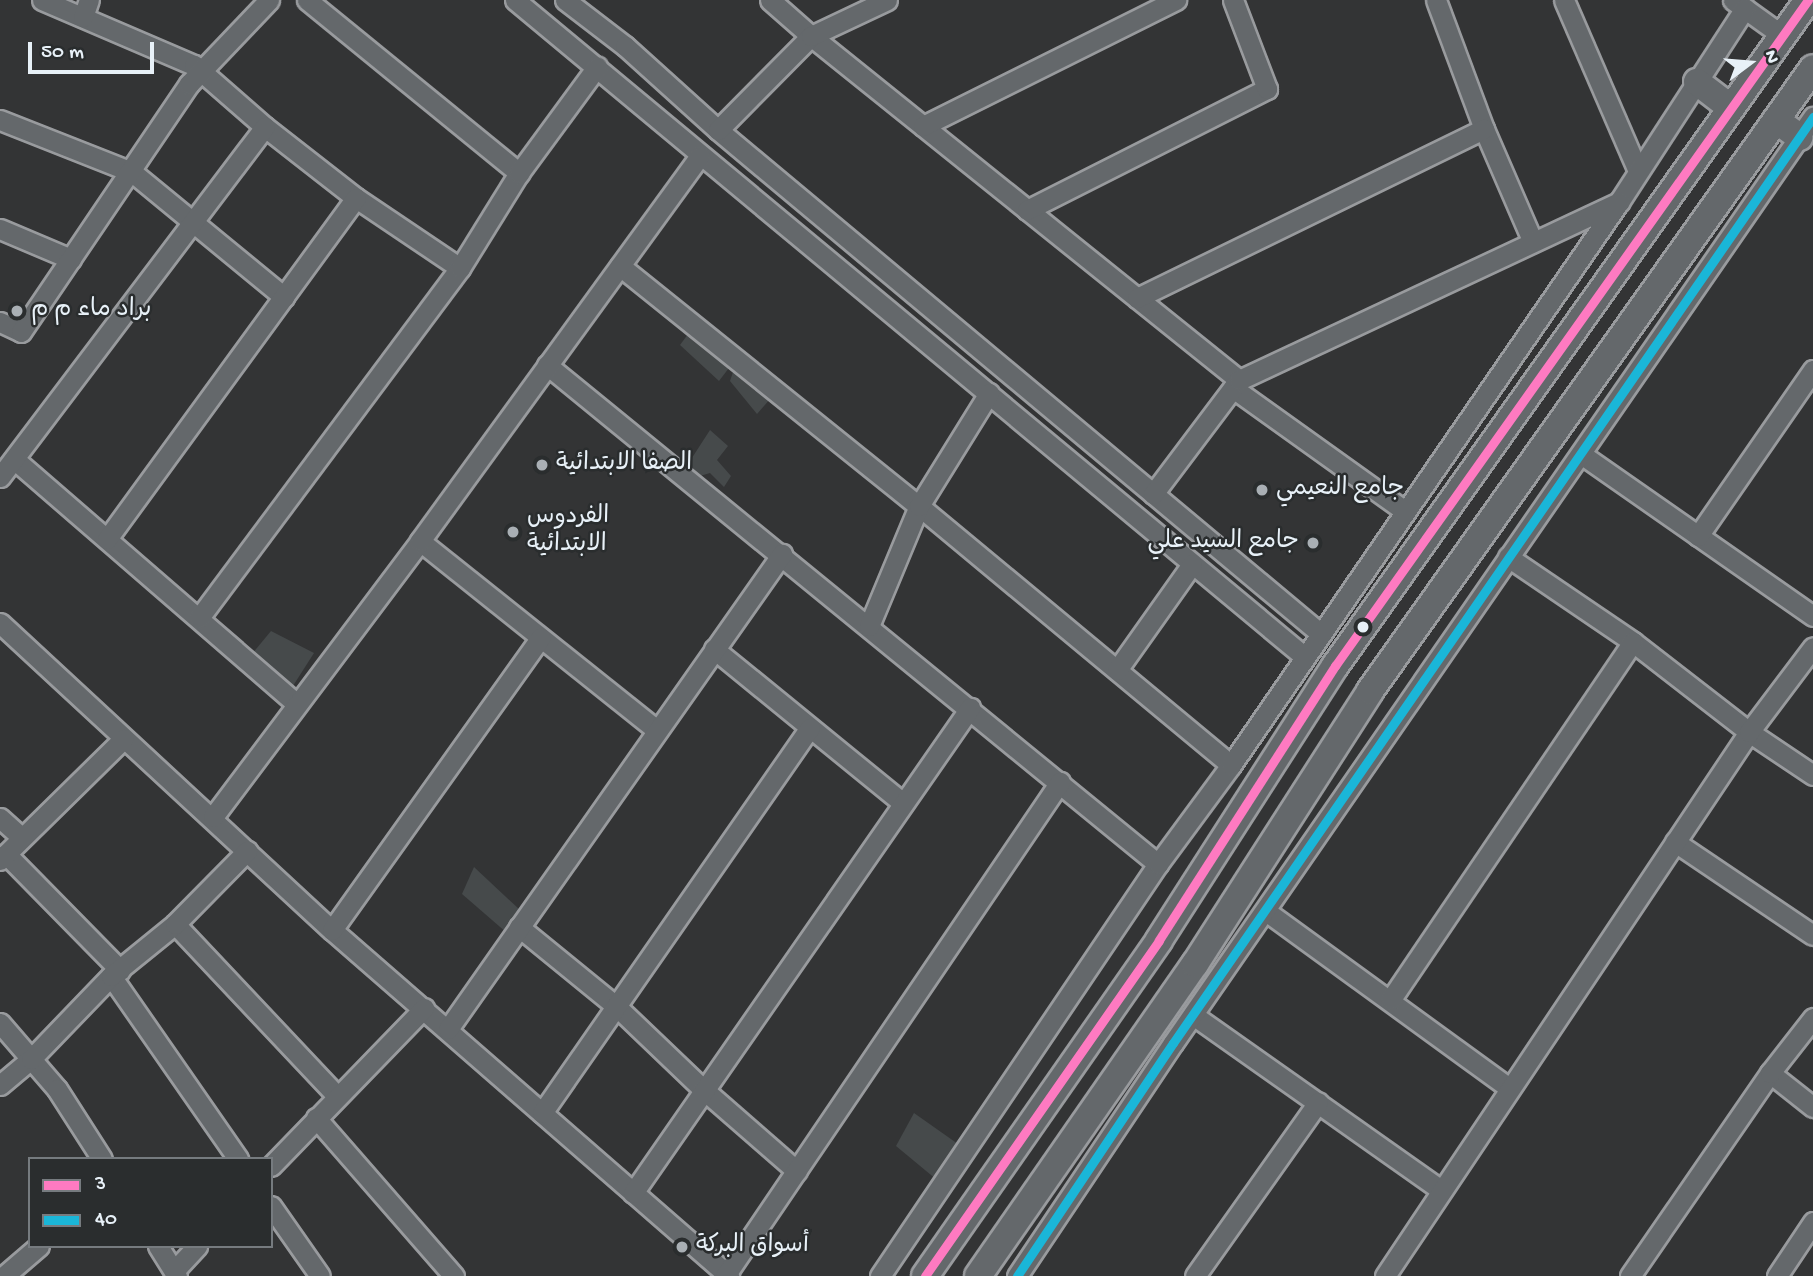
<!DOCTYPE html>
<meta charset="utf-8">
<style>
body{margin:0}
#map{position:relative;width:1813px;height:1276px;overflow:hidden;background:#333435;font-family:"Gochi Hand","Playpen Sans Arabic",sans-serif}
div>[style]{position:absolute}
.green>*{inset:0;background:#464a4b}
.roads{filter:drop-shadow(2px 0 #999b9e) drop-shadow(-2px 0 #999b9e) drop-shadow(0 2px #999b9e) drop-shadow(0 -2px #999b9e)}
.minor>*{height:19px;margin:-9.5px;padding:0 9.5px;transform-origin:9.5px;border-radius:9.5px;background:#64686b}
.major>*{height:26px;margin:-13px;padding:0 13px;transform-origin:13px;border-radius:13px;background:#64686b}
.bus-1>*{height:9px;margin:-4.5px;padding:0 4.5px;transform-origin:4.5px;border-radius:4.5px;background:#fe7ac1}
.bus-2>*{height:9px;margin:-4.5px;padding:0 4.5px;transform-origin:4.5px;border-radius:4.5px;background:#1ab6d8}
.dots>*{width:19px;height:19px;translate:-50% -50%;box-sizing:border-box;border:4px solid #2a2d2e;border-radius:50%}
span{translate:-50% -50%;white-space:nowrap;text-align:center;line-height:1.15;-webkit-text-stroke:5px #2a2d2e;paint-order:stroke}
.poi-label{font-size:24px;color:#e8f1f8}
.left{translate:0 -50%;text-align:left}
.right{translate:-100% -50%;text-align:right}
.legend{position:absolute;left:28px;top:1157px;width:245px;height:91px;box-sizing:border-box;background:#2a2d2e;border:2px solid #767b7f;margin:0;padding:9px 12px;list-style:none;font-size:21px;color:#e8f1f8}
.legend li{display:flex;align-items:center;gap:14px;height:35px}
.legend b{width:35px;border:2px solid #767b7f}
.north{position:absolute;left:1715px;top:28px;width:70px;height:70px;-webkit-text-stroke:5px #2a2d2e;paint-order:stroke;rotate:74deg;font-size:19px;font-weight:700;line-height:28px;text-align:center;color:#e8f1f8}
.north::after{content:'';display:block;margin:auto;width:24px;height:32px;background:#e8f1f8;clip-path:polygon(50% 0,100% 100%,50% 72%,0 100%)}
.scale{position:absolute;left:28px;top:42px;width:126px;height:32px;box-sizing:border-box;border:4px solid #e8f1f8;border-top:0;padding-left:9px;font-size:21px;line-height:24px;white-space:nowrap;color:#e8f1f8;-webkit-text-stroke:5px #2a2d2e;paint-order:stroke}
</style>
<div id="map">
<div class="green">
<div style="clip-path:polygon(691px 330px,732px 364px,719px 381px,680px 345px)"></div>
<div style="clip-path:polygon(733px 372px,771px 398px,757px 414px,730px 381px)"></div>
<div style="clip-path:polygon(710px 430px,728px 446px,717px 460px,731px 476px,724px 487px,710px 473px,700px 476px,688px 464px)"></div>
<div style="clip-path:polygon(271px 631px,314px 653px,291px 689px,252px 654px)"></div>
<div style="clip-path:polygon(474px 867px,520px 910px,507px 933px,462px 894px)"></div>
<div style="clip-path:polygon(914px 1113px,958px 1144px,937px 1180px,896px 1146px)"></div>
</div>
<div class="roads">
<div class="minor">
<div style="left:42px;top:0;width:165px;rotate:23.2deg"></div>
<div style="left:194px;top:65px;width:94px;rotate:41.1deg"></div>
<div style="left:265px;top:127px;width:115px;rotate:38deg"></div>
<div style="left:356px;top:198px;width:125px;rotate:33.9deg"></div>
<div style="left:307px;top:0;width:274px;rotate:39.2deg"></div>
<div style="left:515px;top:0;width:1027px;rotate:39.75deg"></div>
<div style="left:565px;top:0;width:76px;rotate:37.5deg"></div>
<div style="left:625px;top:46px;width:125px;rotate:42.1deg"></div>
<div style="left:718px;top:130px;width:786px;rotate:39.89deg"></div>
<div style="left:770px;top:0;width:55px;rotate:41.3deg"></div>
<div style="left:811px;top:36px;width:549px;rotate:38.79deg"></div>
<div style="left:1436px;top:0;width:138px;rotate:69.6deg"></div>
<div style="left:1484px;top:129px;width:123px;rotate:66.6deg"></div>
<div style="left:1564px;top:0;width:186px;rotate:66.6deg"></div>
<div style="left:1733px;top:0;width:62px;rotate:35.8deg"></div>
<div style="left:83px;top:17px;width:18px;rotate:-71deg"></div>
<div style="left:0;top:120px;width:142px;rotate:21.5deg"></div>
<div style="left:132px;top:172px;width:197px;rotate:39.4deg"></div>
<div style="left:923px;top:126px;width:283px;rotate:-26.5deg"></div>
<div style="left:718px;top:130px;width:132px;rotate:-45.3deg"></div>
<div style="left:811px;top:36px;width:84px;rotate:-25.3deg"></div>
<div style="left:1027px;top:210px;width:269px;rotate:-26.8deg"></div>
<div style="left:1267px;top:89px;width:95px;rotate:-110.9deg"></div>
<div style="left:0;top:229px;width:77px;rotate:22.9deg"></div>
<div style="left:620px;top:266px;width:383px;rotate:38.8deg"></div>
<div style="left:919px;top:506px;width:405px;rotate:39.7deg"></div>
<div style="left:1137px;top:298px;width:386px;rotate:-26deg"></div>
<div style="left:0;top:322px;width:23px;rotate:25deg"></div>
<div style="left:21px;top:332px;width:300px;rotate:-55.9deg"></div>
<div style="left:189px;top:84px;width:116px;rotate:-46.4deg"></div>
<div style="left:547px;top:365px;width:789px;rotate:39.24deg"></div>
<div style="left:1233px;top:388px;width:211px;rotate:35.6deg"></div>
<div style="left:1581px;top:454px;width:283px;rotate:34.9deg"></div>
<div style="left:14px;top:459px;width:373px;rotate:40.9deg"></div>
<div style="left:0;top:477px;width:439px;rotate:-52.9deg"></div>
<div style="left:1153px;top:494px;width:143px;rotate:-53deg"></div>
<div style="left:1239px;top:380px;width:420px;rotate:-25.1deg"></div>
<div style="left:1619px;top:202px;width:231px;rotate:-57deg"></div>
<div style="left:1698px;top:536px;width:202px;rotate:-55.3deg"></div>
<div style="left:107px;top:539px;width:422px;rotate:-53.9deg"></div>
<div style="left:420px;top:541px;width:303px;rotate:38.6deg"></div>
<div style="left:1508px;top:557px;width:151px;rotate:34.2deg"></div>
<div style="left:1633px;top:642px;width:147px;rotate:37.8deg"></div>
<div style="left:1749px;top:732px;width:77px;rotate:33.9deg"></div>
<div style="left:199px;top:618px;width:437px;rotate:-53.3deg"></div>
<div style="left:460px;top:268px;width:112px;rotate:-58.2deg"></div>
<div style="left:519px;top:173px;width:132px;rotate:-53.7deg"></div>
<div style="left:0;top:623px;width:452px;rotate:42.8deg"></div>
<div style="left:332px;top:930px;width:527px;rotate:41.07deg"></div>
<div style="left:869px;top:626px;width:130px;rotate:-67.4deg"></div>
<div style="left:919px;top:506px;width:133px;rotate:-58.2deg"></div>
<div style="left:714px;top:649px;width:244px;rotate:39.2deg"></div>
<div style="left:1117px;top:670px;width:130px;rotate:-54.7deg"></div>
<div style="left:213px;top:817px;width:345px;rotate:-53.1deg"></div>
<div style="left:420px;top:541px;width:476px;rotate:-54deg"></div>
<div style="left:0;top:818px;width:28px;rotate:42deg"></div>
<div style="left:1675px;top:842px;width:166px;rotate:34deg"></div>
<div style="left:6px;top:854px;width:163px;rotate:45.5deg"></div>
<div style="left:0;top:860px;width:173px;rotate:-44.5deg"></div>
<div style="left:1267px;top:912px;width:299px;rotate:36deg"></div>
<div style="left:175px;top:924px;width:236px;rotate:46.7deg"></div>
<div style="left:519px;top:927px;width:125px;rotate:39.2deg"></div>
<div style="left:616px;top:1006px;width:122px;rotate:43.7deg"></div>
<div style="left:704px;top:1090px;width:123px;rotate:41.1deg"></div>
<div style="left:332px;top:930px;width:359px;rotate:-54.5deg"></div>
<div style="left:111px;top:976px;width:223px;rotate:55.2deg"></div>
<div style="left:1391px;top:999px;width:431px;rotate:-55.9deg"></div>
<div style="left:1193px;top:1015px;width:304px;rotate:35.2deg"></div>
<div style="left:0;top:1023px;width:87px;rotate:49.2deg"></div>
<div style="left:57px;top:1089px;width:83px;rotate:57.3deg"></div>
<div style="left:448px;top:1029px;width:581px;rotate:-54.89deg"></div>
<div style="left:1770px;top:1073px;width:55px;rotate:38.3deg"></div>
<div style="left:0;top:1085px;width:40px;rotate:-40deg"></div>
<div style="left:31px;top:1059px;width:115px;rotate:-46.1deg"></div>
<div style="left:111px;top:976px;width:82px;rotate:-39.1deg"></div>
<div style="left:175px;top:924px;width:103px;rotate:-45.4deg"></div>
<div style="left:542px;top:1113px;width:469px;rotate:-55.2deg"></div>
<div style="left:316px;top:1118px;width:210px;rotate:48.9deg"></div>
<div style="left:271px;top:1166px;width:220px;rotate:-45.9deg"></div>
<div style="left:633px;top:1193px;width:591px;rotate:-55.21deg"></div>
<div style="left:271px;top:1206px;width:85px;rotate:55deg"></div>
<div style="left:158px;top:1246px;width:36px;rotate:58deg"></div>
<div style="left:174px;top:1271px;width:34px;rotate:-47deg"></div>
<div style="left:4px;top:1276px;width:46px;rotate:-40.6deg"></div>
<div style="left:725px;top:1276px;width:597px;rotate:-55.86deg"></div>
<div style="left:880px;top:1276px;width:497px;rotate:-56deg"></div>
<div style="left:1158px;top:864px;width:123px;rotate:-53.6deg"></div>
<div style="left:1231px;top:765px;width:684px;rotate:-55.43deg"></div>
<div style="left:1017px;top:1276px;width:280px;rotate:-56.2deg"></div>
<div style="left:1173px;top:1043px;width:1126px;rotate:-55.35deg"></div>
<div style="left:1195px;top:1276px;width:213px;rotate:-54.7deg"></div>
<div style="left:1385px;top:1276px;width:655px;rotate:-56.21deg"></div>
<div style="left:1749px;top:732px;width:106px;rotate:-53deg"></div>
<div style="left:1630px;top:1276px;width:247px;rotate:-55.4deg"></div>
<div style="left:1770px;top:1073px;width:70px;rotate:-52deg"></div>
<div style="left:1777px;top:1276px;width:65px;rotate:-56.3deg"></div>
</div>
<div class="major">
<div style="left:1697px;top:82px;width:43px;rotate:37.4deg"></div>
<div style="left:1776px;top:120px;width:29px;rotate:36deg"></div>
<div style="left:925px;top:1276px;width:409px;rotate:-55.1deg"></div>
<div style="left:1159px;top:940px;width:326px;rotate:-57.3deg"></div>
<div style="left:1335px;top:666px;width:817px;rotate:-54.62deg"></div>
<div style="left:978px;top:1276px;width:380px;rotate:-55.2deg"></div>
<div style="left:1195px;top:964px;width:324px;rotate:-57.3deg"></div>
<div style="left:1370px;top:691px;width:764px;rotate:-54.58deg"></div>
</div>
</div>
<div class="bus-1">
<div style="left:925px;top:1276px;width:409px;rotate:-55.1deg"></div>
<div style="left:1159px;top:940px;width:326px;rotate:-57.3deg"></div>
<div style="left:1335px;top:666px;width:817px;rotate:-54.62deg"></div>
</div>
<div class="bus-2">
<div style="left:1017px;top:1276px;width:280px;rotate:-56.2deg"></div>
<div style="left:1173px;top:1043px;width:1126px;rotate:-55.35deg"></div>
</div>
<div class="dots">
<div style="left:17px;top:311px;background:#a9afb4"></div>
<div style="left:542px;top:465px;background:#a9afb4"></div>
<div style="left:1262px;top:490px;background:#a9afb4"></div>
<div style="left:513px;top:532px;background:#a9afb4"></div>
<div style="left:1313px;top:543px;background:#a9afb4"></div>
<div style="left:1363px;top:627px;background:#e8f1f8"></div>
<div style="left:682px;top:1247px;background:#a9afb4"></div>
</div>
<div class="poi-label">
<span class="left" style="left:31px;top:311px">براد ماء م م</span>
<span class="left" style="left:556px;top:465px">الصفا الابتدائية</span>
<span class="left" style="left:1276px;top:490px">جامع النعيمي</span>
<span class="left" style="left:527px;top:532px">الفردوس<br>الابتدائية</span>
<span class="right" style="left:1299px;top:543px">جامع السيد علي</span>
<span class="left" style="left:696px;top:1247px">أسواق البركة</span>
</div>
<ul class="legend">
<li><b style="height:9px;background:#fe7ac1"></b>3</li>
<li><b style="height:9px;background:#1ab6d8"></b>40</li>
</ul>
<div class="north">N</div>
<div class="scale">50 m</div>
</div>
